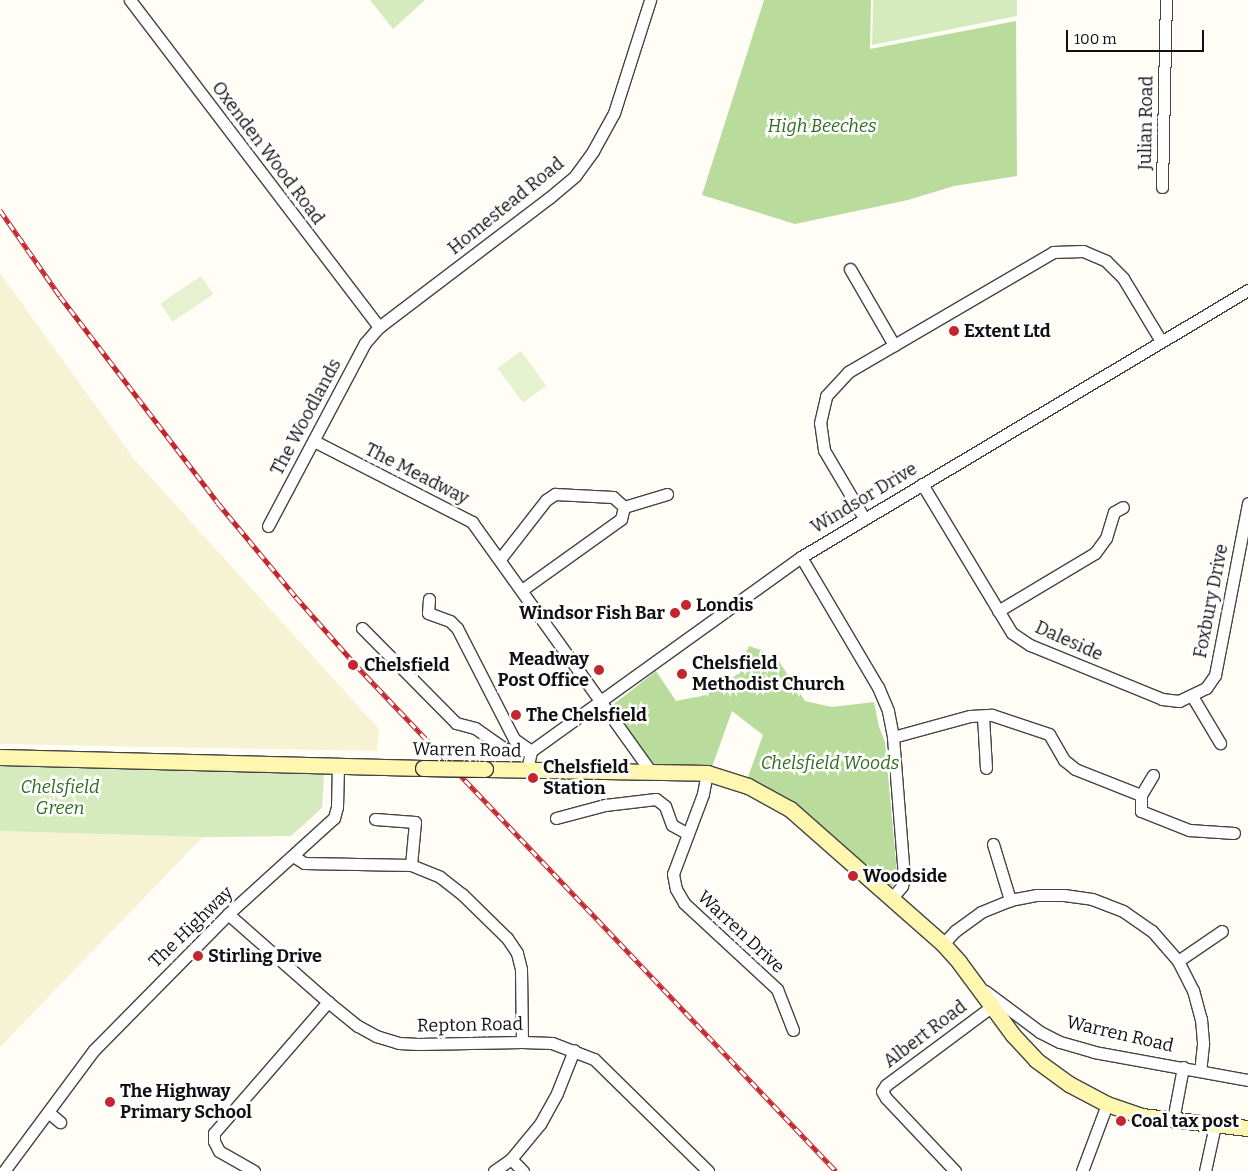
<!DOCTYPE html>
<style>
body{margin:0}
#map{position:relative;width:1248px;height:1171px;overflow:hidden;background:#fffdf5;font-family:Bitter,serif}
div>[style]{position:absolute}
.farmland>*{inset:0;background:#f6f3d4}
.green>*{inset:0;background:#d5ebbd}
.forest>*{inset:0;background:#b9dc9c}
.pitch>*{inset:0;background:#e6f2cf;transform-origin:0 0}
.roads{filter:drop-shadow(1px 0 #444) drop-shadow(-1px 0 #444) drop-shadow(0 1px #444) drop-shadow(0 -1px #444)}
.street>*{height:11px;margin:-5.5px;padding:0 5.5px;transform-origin:5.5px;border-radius:5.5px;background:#fff}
.secondary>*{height:15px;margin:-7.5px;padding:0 7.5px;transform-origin:7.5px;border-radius:7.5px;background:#fff6b0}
.rail>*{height:4.5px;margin-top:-2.25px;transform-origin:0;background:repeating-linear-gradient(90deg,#fff 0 8px,#c4262e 0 16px);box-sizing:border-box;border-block:1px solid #c4262e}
.bridges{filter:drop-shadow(1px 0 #333) drop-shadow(-1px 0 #333) drop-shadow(0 1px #333) drop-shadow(0 -1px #333)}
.secondary-bridge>*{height:15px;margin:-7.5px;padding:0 7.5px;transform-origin:7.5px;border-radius:7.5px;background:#fff6b0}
.dots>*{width:14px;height:14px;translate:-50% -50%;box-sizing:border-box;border:2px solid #fff;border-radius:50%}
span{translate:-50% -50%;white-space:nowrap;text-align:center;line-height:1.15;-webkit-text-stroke:5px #fff;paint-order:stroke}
.street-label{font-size:18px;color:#111}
.park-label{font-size:18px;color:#2f6b1f;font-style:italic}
.poi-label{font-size:18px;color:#111;font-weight:700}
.left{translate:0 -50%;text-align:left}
.right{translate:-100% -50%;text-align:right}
.scale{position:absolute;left:1066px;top:30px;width:138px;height:22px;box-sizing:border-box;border:2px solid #111;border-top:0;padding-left:6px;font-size:15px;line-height:18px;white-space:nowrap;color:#111;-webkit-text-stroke:4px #fff;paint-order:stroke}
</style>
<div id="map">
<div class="farmland">
<div style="clip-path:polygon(0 273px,134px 459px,379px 729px,377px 751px,0 744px)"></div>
<div style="clip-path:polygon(0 831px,203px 837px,0 1047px)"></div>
</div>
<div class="green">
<div style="clip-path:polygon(370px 0,425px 0,393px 29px)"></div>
<div style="clip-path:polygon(873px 0,1017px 0,1017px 16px,872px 45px)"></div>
<div style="clip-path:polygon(0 763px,324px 773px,322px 808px,291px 836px,203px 837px,0 831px)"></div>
</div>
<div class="forest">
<div style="clip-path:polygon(764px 0,871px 0,870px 49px,1016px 21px,1017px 176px,954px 186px,908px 200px,795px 224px,702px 195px)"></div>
<div style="clip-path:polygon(749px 646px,761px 650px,772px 660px,776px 657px,805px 701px,832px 707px,874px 702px,879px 727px,885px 742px,897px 873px,895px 883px,888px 890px,747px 780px,763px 735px,732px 711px,712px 767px,650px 766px,609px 708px,656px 671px,676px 701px,706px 695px,738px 674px)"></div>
</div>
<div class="pitch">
<div style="left:201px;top:276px;width:22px;height:49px;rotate:56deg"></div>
<div style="left:521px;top:351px;width:43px;height:29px;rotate:54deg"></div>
</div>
<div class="roads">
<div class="street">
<div style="left:130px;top:0;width:411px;rotate:52.7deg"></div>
<div style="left:1162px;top:187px;width:187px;rotate:-88.8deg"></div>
<div style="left:850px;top:269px;width:88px;rotate:59.9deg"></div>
<div style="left:314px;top:441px;width:178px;rotate:27.1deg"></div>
<div style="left:472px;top:522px;width:306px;rotate:54.4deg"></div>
<div style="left:922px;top:484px;width:174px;rotate:58.9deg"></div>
<div style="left:1012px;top:633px;width:22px;rotate:34deg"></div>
<div style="left:1030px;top:645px;width:143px;rotate:22.2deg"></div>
<div style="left:1162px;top:699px;width:17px;rotate:7deg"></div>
<div style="left:1179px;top:701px;width:30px;rotate:-26deg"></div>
<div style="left:1206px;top:688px;width:16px;rotate:-55deg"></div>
<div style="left:1215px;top:675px;width:175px;rotate:-79.1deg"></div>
<div style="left:624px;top:507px;width:45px;rotate:-16.8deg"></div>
<div style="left:864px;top:518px;width:79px;rotate:-120.5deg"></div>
<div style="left:824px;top:450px;width:27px;rotate:-98deg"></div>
<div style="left:820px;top:423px;width:28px;rotate:-77deg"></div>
<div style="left:826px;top:396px;width:33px;rotate:-47deg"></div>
<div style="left:848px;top:372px;width:238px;rotate:-30.3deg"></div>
<div style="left:1053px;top:252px;width:30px;rotate:-2deg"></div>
<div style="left:1083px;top:251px;width:25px;rotate:23deg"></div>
<div style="left:1106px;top:261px;width:24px;rotate:45deg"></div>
<div style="left:1123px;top:278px;width:74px;rotate:58.9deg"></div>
<div style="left:268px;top:526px;width:207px;rotate:-62.1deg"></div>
<div style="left:365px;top:343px;width:21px;rotate:-49deg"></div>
<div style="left:379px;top:327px;width:213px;rotate:-37.2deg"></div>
<div style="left:549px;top:198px;width:34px;rotate:-40deg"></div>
<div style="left:575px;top:176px;width:31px;rotate:-54deg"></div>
<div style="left:593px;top:151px;width:43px;rotate:-61.1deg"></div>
<div style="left:614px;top:113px;width:119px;rotate:-72.3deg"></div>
<div style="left:801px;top:557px;width:151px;rotate:59.4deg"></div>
<div style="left:878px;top:687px;width:26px;rotate:67deg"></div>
<div style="left:888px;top:711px;width:26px;rotate:79deg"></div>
<div style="left:893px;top:737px;width:141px;rotate:85.5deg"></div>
<div style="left:904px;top:878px;width:8px;rotate:104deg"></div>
<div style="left:902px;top:886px;width:17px;rotate:130deg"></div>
<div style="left:500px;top:559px;width:75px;rotate:-52.1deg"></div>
<div style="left:546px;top:500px;width:11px;rotate:-34deg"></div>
<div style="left:555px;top:494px;width:58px;rotate:3deg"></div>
<div style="left:613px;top:497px;width:15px;rotate:42deg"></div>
<div style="left:624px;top:507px;width:12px;rotate:104deg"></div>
<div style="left:621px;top:519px;width:122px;rotate:144.4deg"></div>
<div style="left:429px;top:599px;width:14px;rotate:94deg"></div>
<div style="left:428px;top:613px;width:23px;rotate:20deg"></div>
<div style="left:450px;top:621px;width:10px;rotate:45deg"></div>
<div style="left:457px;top:628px;width:125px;rotate:62.8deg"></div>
<div style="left:514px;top:739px;width:21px;rotate:35deg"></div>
<div style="left:998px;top:611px;width:113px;rotate:-30.9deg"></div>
<div style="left:1095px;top:553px;width:19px;rotate:-54deg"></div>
<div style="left:1106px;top:538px;width:27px;rotate:-73deg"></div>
<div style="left:1114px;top:512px;width:10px;rotate:-29deg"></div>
<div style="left:362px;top:628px;width:134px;rotate:45.3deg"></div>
<div style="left:456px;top:723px;width:20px;rotate:15deg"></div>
<div style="left:475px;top:728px;width:37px;rotate:35deg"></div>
<div style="left:505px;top:749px;width:26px;rotate:4deg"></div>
<div style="left:1192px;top:696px;width:55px;rotate:59.2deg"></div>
<div style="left:983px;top:716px;width:52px;rotate:86.7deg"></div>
<div style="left:893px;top:737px;width:80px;rotate:-15.3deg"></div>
<div style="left:970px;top:716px;width:22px;rotate:-3deg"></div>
<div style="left:992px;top:715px;width:60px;rotate:18.4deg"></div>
<div style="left:1049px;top:734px;width:30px;rotate:60deg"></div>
<div style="left:1064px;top:760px;width:14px;rotate:39deg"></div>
<div style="left:1075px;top:769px;width:71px;rotate:21.5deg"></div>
<div style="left:527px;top:770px;width:19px;rotate:-78deg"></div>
<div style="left:531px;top:751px;width:332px;rotate:-35.7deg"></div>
<div style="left:801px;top:557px;width:521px;rotate:-30.85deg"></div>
<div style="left:707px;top:773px;width:21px;rotate:101deg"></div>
<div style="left:703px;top:794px;width:85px;rotate:110.6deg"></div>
<div style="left:673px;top:874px;width:15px;rotate:79deg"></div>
<div style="left:676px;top:889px;width:16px;rotate:60deg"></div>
<div style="left:684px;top:903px;width:127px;rotate:42.8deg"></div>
<div style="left:777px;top:989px;width:44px;rotate:68.7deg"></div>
<div style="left:1153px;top:775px;width:23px;rotate:121deg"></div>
<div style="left:1141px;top:795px;width:16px;rotate:90deg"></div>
<div style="left:1141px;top:811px;width:52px;rotate:21.6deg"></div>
<div style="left:1189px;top:830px;width:45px;rotate:3.8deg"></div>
<div style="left:556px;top:818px;width:51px;rotate:-14.9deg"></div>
<div style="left:605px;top:805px;width:51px;rotate:-6.7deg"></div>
<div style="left:656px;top:799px;width:11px;rotate:38deg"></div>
<div style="left:665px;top:806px;width:20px;rotate:70deg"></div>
<div style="left:672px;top:825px;width:18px;rotate:29deg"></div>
<div style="left:375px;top:819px;width:40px;rotate:4.3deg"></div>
<div style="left:415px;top:822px;width:43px;rotate:95.3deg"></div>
<div style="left:993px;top:844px;width:59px;rotate:73.1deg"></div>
<div style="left:293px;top:856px;width:13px;rotate:32deg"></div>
<div style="left:304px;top:863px;width:107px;rotate:1.1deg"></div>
<div style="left:411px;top:865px;width:31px;rotate:22deg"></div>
<div style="left:440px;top:877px;width:28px;rotate:38deg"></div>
<div style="left:462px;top:894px;width:63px;rotate:44.4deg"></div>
<div style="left:507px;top:938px;width:18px;rotate:56deg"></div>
<div style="left:517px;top:953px;width:16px;rotate:76deg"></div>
<div style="left:521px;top:969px;width:73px;rotate:89.2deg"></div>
<div style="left:228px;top:914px;width:133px;rotate:41.3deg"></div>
<div style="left:328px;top:1002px;width:38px;rotate:39deg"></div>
<div style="left:358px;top:1026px;width:21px;rotate:29deg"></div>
<div style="left:376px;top:1036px;width:24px;rotate:17deg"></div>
<div style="left:399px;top:1043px;width:19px;rotate:3deg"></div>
<div style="left:418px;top:1044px;width:104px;rotate:-1.1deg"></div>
<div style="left:522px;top:1042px;width:30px;rotate:2deg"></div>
<div style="left:552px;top:1043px;width:45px;rotate:20.9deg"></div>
<div style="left:594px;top:1059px;width:160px;rotate:44.5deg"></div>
<div style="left:943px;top:944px;width:18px;rotate:-47deg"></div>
<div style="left:955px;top:931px;width:32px;rotate:-36deg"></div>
<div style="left:981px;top:912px;width:31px;rotate:-22deg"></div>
<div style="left:1010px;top:900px;width:26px;rotate:-11deg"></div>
<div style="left:1036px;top:895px;width:28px"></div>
<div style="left:1064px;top:895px;width:28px;rotate:8deg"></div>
<div style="left:1092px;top:899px;width:33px;rotate:21deg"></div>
<div style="left:1123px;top:911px;width:35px;rotate:35deg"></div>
<div style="left:1152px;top:931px;width:40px;rotate:49deg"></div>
<div style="left:1178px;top:961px;width:33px;rotate:63deg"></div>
<div style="left:1193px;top:990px;width:30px;rotate:75deg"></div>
<div style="left:1201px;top:1019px;width:25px;rotate:85deg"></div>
<div style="left:1203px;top:1044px;width:27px;rotate:96deg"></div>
<div style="left:1178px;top:961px;width:53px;rotate:-34.3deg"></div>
<div style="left:985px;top:991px;width:69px;rotate:36.7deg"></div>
<div style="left:1040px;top:1032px;width:22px;rotate:27deg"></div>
<div style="left:1060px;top:1042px;width:35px;rotate:16deg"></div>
<div style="left:1094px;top:1052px;width:157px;rotate:10.3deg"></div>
<div style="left:48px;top:1112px;width:16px;rotate:40deg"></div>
<div style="left:1173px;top:1120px;width:54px;rotate:-79.3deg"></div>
<div style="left:511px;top:1159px;width:17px;rotate:45deg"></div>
<div style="left:4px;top:1171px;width:151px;rotate:-53.4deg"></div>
<div style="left:94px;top:1050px;width:191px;rotate:-45.4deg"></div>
<div style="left:228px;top:914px;width:143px;rotate:-42.2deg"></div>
<div style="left:334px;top:818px;width:11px;rotate:-75deg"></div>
<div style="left:337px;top:807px;width:42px;rotate:-88.6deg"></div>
<div style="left:254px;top:1171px;width:40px;rotate:-150.3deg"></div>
<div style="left:219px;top:1151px;width:11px;rotate:-117deg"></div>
<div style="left:214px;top:1141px;width:8px;rotate:-90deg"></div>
<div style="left:214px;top:1133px;width:174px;rotate:-49deg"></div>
<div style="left:494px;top:1171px;width:21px;rotate:-35deg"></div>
<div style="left:511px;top:1159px;width:45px;rotate:-50.4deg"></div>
<div style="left:540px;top:1124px;width:35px;rotate:-61deg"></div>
<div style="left:557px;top:1093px;width:46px;rotate:-68.4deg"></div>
<div style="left:955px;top:1171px;width:100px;rotate:-133.4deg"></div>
<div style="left:886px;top:1098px;width:8px;rotate:-120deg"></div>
<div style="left:882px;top:1091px;width:7px;rotate:-56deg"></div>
<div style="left:886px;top:1085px;width:131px;rotate:-36.6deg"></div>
<div style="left:1082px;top:1171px;width:72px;rotate:-69.5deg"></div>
<div style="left:1205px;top:1171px;width:47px;rotate:-77.7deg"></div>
</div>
<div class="secondary">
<div style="left:0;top:757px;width:423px;rotate:1.5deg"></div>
<div style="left:485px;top:769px;width:222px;rotate:1deg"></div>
<div style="left:707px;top:773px;width:43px;rotate:17.6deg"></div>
<div style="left:748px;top:786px;width:48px;rotate:28.7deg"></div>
<div style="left:790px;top:809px;width:204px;rotate:41.4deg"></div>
<div style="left:943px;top:944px;width:24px;rotate:48deg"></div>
<div style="left:959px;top:962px;width:91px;rotate:53.5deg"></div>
<div style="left:1013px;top:1035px;width:34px;rotate:47deg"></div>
<div style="left:1036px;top:1060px;width:41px;rotate:36deg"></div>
<div style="left:1069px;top:1084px;width:43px;rotate:27.8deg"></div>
<div style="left:1107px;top:1104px;width:37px;rotate:19deg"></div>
<div style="left:1142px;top:1116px;width:107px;rotate:6.5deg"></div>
</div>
</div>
<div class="rail">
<div style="left:0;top:210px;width:105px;rotate:55.1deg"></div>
<div style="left:60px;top:296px;width:260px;rotate:52.6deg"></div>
<div style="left:218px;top:503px;width:122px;rotate:50.3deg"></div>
<div style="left:296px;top:597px;width:89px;rotate:48.6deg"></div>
<div style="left:355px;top:664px;width:699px;rotate:46.51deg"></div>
</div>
<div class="bridges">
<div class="secondary-bridge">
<div style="left:423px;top:768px;width:62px;rotate:0.9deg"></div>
</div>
</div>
<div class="dots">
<div style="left:954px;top:331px;background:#c4262e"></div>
<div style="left:686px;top:605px;background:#c4262e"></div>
<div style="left:675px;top:613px;background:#c4262e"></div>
<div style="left:353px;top:665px;background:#c4262e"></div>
<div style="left:599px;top:670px;background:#c4262e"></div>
<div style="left:682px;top:674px;background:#c4262e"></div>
<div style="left:516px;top:715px;background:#c4262e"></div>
<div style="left:533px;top:778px;background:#c4262e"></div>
<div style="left:853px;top:876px;background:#c4262e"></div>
<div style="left:198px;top:956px;background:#c4262e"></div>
<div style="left:110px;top:1102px;background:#c4262e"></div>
<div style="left:1121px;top:1121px;background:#c4262e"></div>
</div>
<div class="street-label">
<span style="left:1146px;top:123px;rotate:-89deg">Julian Road</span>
<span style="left:268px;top:153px;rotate:53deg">Oxenden Wood Road</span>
<span style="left:506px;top:206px;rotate:-39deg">Homestead Road</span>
<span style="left:306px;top:417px;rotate:-62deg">The Woodlands</span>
<span style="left:417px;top:474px;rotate:27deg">The Meadway</span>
<span style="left:864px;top:498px;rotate:-31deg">Windsor Drive</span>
<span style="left:1211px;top:601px;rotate:-79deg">Foxbury Drive</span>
<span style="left:1069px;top:641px;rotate:24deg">Daleside</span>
<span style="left:467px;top:750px;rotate:1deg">Warren Road</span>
<span style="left:191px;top:927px;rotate:-44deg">The Highway</span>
<span style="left:741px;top:932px;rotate:43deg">Warren Drive</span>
<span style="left:470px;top:1025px;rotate:-1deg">Repton Road</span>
<span style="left:925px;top:1034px;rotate:-37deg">Albert Road</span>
<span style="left:1120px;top:1034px;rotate:13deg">Warren Road</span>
</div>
<div class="park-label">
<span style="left:822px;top:126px">High Beeches</span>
<span style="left:830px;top:763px">Chelsfield Woods</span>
<span style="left:60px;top:798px">Chelsfield<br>Green</span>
</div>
<div class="poi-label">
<span class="left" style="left:964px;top:331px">Extent Ltd</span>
<span class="left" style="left:696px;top:605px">Londis</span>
<span class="right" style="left:665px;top:613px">Windsor Fish Bar</span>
<span class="right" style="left:589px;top:670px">Meadway<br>Post Office</span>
<span class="left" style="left:692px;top:674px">Chelsfield<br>Methodist Church</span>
<span class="left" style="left:364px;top:665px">Chelsfield</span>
<span class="left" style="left:526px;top:715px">The Chelsfield</span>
<span class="left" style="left:543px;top:778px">Chelsfield<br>Station</span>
<span class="left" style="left:863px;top:876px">Woodside</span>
<span class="left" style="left:208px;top:956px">Stirling Drive</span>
<span class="left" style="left:120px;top:1102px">The Highway<br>Primary School</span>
<span class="left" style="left:1131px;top:1121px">Coal tax post</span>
</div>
<div class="scale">100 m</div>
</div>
